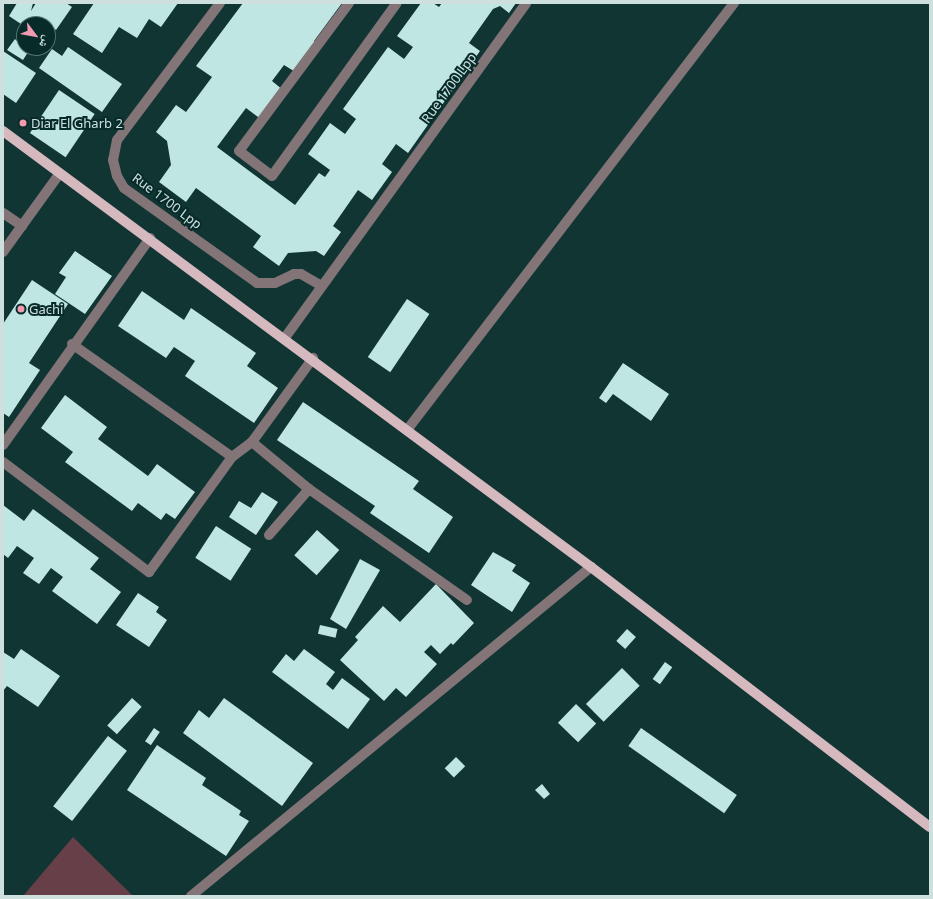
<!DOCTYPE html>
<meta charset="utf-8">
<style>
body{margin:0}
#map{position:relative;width:933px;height:899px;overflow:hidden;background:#113533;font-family:"Noto Sans","Noto Naskh Arabic",sans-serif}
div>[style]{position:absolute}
.green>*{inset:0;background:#663f49}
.building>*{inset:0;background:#bfe6e2;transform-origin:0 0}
.minor>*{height:10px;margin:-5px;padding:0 5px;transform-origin:5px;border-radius:5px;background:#827477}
.major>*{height:10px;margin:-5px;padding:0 5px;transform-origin:5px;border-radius:5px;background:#d6b9bf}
.dots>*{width:11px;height:11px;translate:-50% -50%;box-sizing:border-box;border:2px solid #062b29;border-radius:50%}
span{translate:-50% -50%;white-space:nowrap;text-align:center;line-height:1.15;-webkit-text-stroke:4px #062b29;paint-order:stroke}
.street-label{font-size:13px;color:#cde0de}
.poi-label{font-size:13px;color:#cde0de}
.left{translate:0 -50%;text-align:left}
.frame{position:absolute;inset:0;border:4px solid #cde0de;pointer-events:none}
.north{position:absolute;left:16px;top:16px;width:40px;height:40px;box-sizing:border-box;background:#062b29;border:1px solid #567371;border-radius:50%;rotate:122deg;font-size:11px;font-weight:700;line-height:16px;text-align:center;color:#cde0de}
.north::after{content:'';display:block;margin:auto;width:14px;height:18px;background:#f19ab1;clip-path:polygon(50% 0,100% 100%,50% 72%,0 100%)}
</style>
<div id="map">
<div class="green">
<div style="clip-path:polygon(73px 837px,133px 896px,23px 896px)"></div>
</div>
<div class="building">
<div style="clip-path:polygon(17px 3px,33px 3px,31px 11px,36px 3px,66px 3px,72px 7px,56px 30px,48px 24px,24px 24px,24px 26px,9px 16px)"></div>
<div style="clip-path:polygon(94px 3px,178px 3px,161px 27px,149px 19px,137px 38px,119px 27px,102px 53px,73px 34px)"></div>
<div style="clip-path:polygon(243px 3px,342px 3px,314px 41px,318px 44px,297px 73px,284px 65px,272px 81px,283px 90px,262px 120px,246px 108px,217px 147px,295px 205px,319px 173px,325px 177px,330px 170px,308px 154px,330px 123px,345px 134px,356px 119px,343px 109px,388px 47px,404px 59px,413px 47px,397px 36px,421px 3px,433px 3px,439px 7px,442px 3px,516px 3px,509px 13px,500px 6px,493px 9px,469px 43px,480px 51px,408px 153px,396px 144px,382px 164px,392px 172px,372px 200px,358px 190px,333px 226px,341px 232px,324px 256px,316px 251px,288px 253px,279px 266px,253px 247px,261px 236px,196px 188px,186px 202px,159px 182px,171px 165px,167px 141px,156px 132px,176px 105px,186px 112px,212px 77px,196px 66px)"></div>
<div style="clip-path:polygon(15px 39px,24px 48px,30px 49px,23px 60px,7px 50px)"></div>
<div style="clip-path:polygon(68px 47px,122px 84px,102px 112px,39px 68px,52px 49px,62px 56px)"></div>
<div style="clip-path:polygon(3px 51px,36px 73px,16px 103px,3px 94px)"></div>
<div style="left:59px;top:90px;width:43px;height:52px;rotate:34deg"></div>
<div style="clip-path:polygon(75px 251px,112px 276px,85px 314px,55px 294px,66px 277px,59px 273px)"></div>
<div style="clip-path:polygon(32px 280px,68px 304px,29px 363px,40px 370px,9px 417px,3px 413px,3px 324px)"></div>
<div style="clip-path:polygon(142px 291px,184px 320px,191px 308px,256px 353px,247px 366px,278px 388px,254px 423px,185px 376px,195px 361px,174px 347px,166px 358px,118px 326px)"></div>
<div style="left:407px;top:299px;width:27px;height:70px;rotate:34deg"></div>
<div style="clip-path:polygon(623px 363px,669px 394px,651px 421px,613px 394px,606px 403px,599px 398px)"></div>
<div style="clip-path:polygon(65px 395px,107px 427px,98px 439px,148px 476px,157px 464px,195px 492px,175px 519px,166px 513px,161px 520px,138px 503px,132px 511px,65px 462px,73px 452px,41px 428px)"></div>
<div style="clip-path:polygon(303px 402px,419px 481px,413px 489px,453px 517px,429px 553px,370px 513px,375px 506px,277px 440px)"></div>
<div style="clip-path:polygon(262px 492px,278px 502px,256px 535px,229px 517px,239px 501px,251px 508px)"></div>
<div style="clip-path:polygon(3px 505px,24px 521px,33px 509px,99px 558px,90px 569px,121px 592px,97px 624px,52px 591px,63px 577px,51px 568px,39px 584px,23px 573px,34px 558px,17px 546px,8px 558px,3px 554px)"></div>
<div style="left:216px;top:526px;width:42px;height:38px;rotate:33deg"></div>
<div style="left:317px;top:530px;width:30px;height:34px;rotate:42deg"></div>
<div style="clip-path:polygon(493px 552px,516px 565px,512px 571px,530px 583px,512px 612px,471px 585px)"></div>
<div style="clip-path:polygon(360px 559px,380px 570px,346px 629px,330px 619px)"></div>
<div style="clip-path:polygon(436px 584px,474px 623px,453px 645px,451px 643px,440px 654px,431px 645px,424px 652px,437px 664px,406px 697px,396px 688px,384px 701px,340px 660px,358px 640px,355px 637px,383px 606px,400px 622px)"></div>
<div style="clip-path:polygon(138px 593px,159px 607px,156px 612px,167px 620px,149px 647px,116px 625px)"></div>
<div style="left:320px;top:625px;width:18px;height:9px;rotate:13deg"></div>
<div style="left:627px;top:629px;width:12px;height:16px;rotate:42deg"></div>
<div style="clip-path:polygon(21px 649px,60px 676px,38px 707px,7px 686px,3px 691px,3px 652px,14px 659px)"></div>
<div style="clip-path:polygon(304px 649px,335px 672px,326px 684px,333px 690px,342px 678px,370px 699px,348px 729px,272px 672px,286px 654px,294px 661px)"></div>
<div style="left:665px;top:662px;width:9px;height:21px;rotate:36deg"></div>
<div style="left:622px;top:668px;width:25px;height:51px;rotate:45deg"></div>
<div style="left:132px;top:698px;width:13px;height:37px;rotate:42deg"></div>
<div style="clip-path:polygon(224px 698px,313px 763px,282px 806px,183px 733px,199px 710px,209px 718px)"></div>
<div style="left:576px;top:704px;width:28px;height:26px;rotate:44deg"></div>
<div style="left:154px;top:728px;width:7px;height:16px;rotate:34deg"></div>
<div style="left:641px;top:728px;width:117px;height:22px;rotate:35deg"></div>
<div style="left:108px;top:736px;width:24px;height:89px;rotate:38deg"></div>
<div style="clip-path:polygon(157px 745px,206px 778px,202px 785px,241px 811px,239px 815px,249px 821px,226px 856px,127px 790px)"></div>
<div style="left:456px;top:757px;width:13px;height:16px;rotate:45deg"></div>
<div style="clip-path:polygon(542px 784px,550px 794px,544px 799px,535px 790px)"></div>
</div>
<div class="minor">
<div style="left:220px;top:3px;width:171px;rotate:126.9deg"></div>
<div style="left:117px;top:140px;width:20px;rotate:101deg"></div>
<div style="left:113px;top:160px;width:16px;rotate:76deg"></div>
<div style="left:117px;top:176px;width:14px;rotate:60deg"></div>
<div style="left:124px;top:188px;width:163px;rotate:35.5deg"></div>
<div style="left:257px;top:283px;width:18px"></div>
<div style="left:275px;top:283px;width:21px;rotate:-25deg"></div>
<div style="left:294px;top:274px;width:7px"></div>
<div style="left:301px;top:274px;width:24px;rotate:30deg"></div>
<div style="left:349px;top:3px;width:184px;rotate:126.6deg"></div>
<div style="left:239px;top:151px;width:41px;rotate:37.1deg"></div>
<div style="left:272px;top:176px;width:213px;rotate:-54.2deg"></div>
<div style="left:3px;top:213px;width:23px;rotate:34deg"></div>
<div style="left:3px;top:252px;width:97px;rotate:-54.2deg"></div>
<div style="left:284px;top:339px;width:414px;rotate:-54.2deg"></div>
<div style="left:72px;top:344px;width:196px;rotate:35.2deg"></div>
<div style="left:407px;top:430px;width:538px;rotate:-52.55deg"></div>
<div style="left:252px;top:442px;width:74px;rotate:39.5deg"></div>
<div style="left:309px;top:489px;width:193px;rotate:35.1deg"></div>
<div style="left:3px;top:445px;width:254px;rotate:-54.6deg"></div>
<div style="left:3px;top:462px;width:183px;rotate:37deg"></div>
<div style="left:149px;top:572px;width:142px;rotate:-54.2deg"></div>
<div style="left:232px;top:457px;width:25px;rotate:-37deg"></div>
<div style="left:252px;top:442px;width:104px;rotate:-54deg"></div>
<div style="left:269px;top:535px;width:61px;rotate:-49deg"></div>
<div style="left:191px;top:896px;width:518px;rotate:-39.44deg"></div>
</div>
<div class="major">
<div style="left:3px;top:131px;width:732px;rotate:36.56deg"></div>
<div style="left:591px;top:567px;width:427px;rotate:37.5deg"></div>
</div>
<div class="dots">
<div style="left:23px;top:123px;background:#f19ab1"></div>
<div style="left:21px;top:309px;background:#f19ab1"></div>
</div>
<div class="street-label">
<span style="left:449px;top:88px;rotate:-54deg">Rue 1700 Lpp</span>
<span style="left:167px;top:201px;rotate:37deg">Rue 1700 Lpp</span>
</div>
<div class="poi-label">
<span class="left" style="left:31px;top:123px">Diar El Gharb 2</span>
<span class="left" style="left:29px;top:309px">Gachi</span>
</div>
<div class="frame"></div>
<div class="north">ش</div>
</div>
